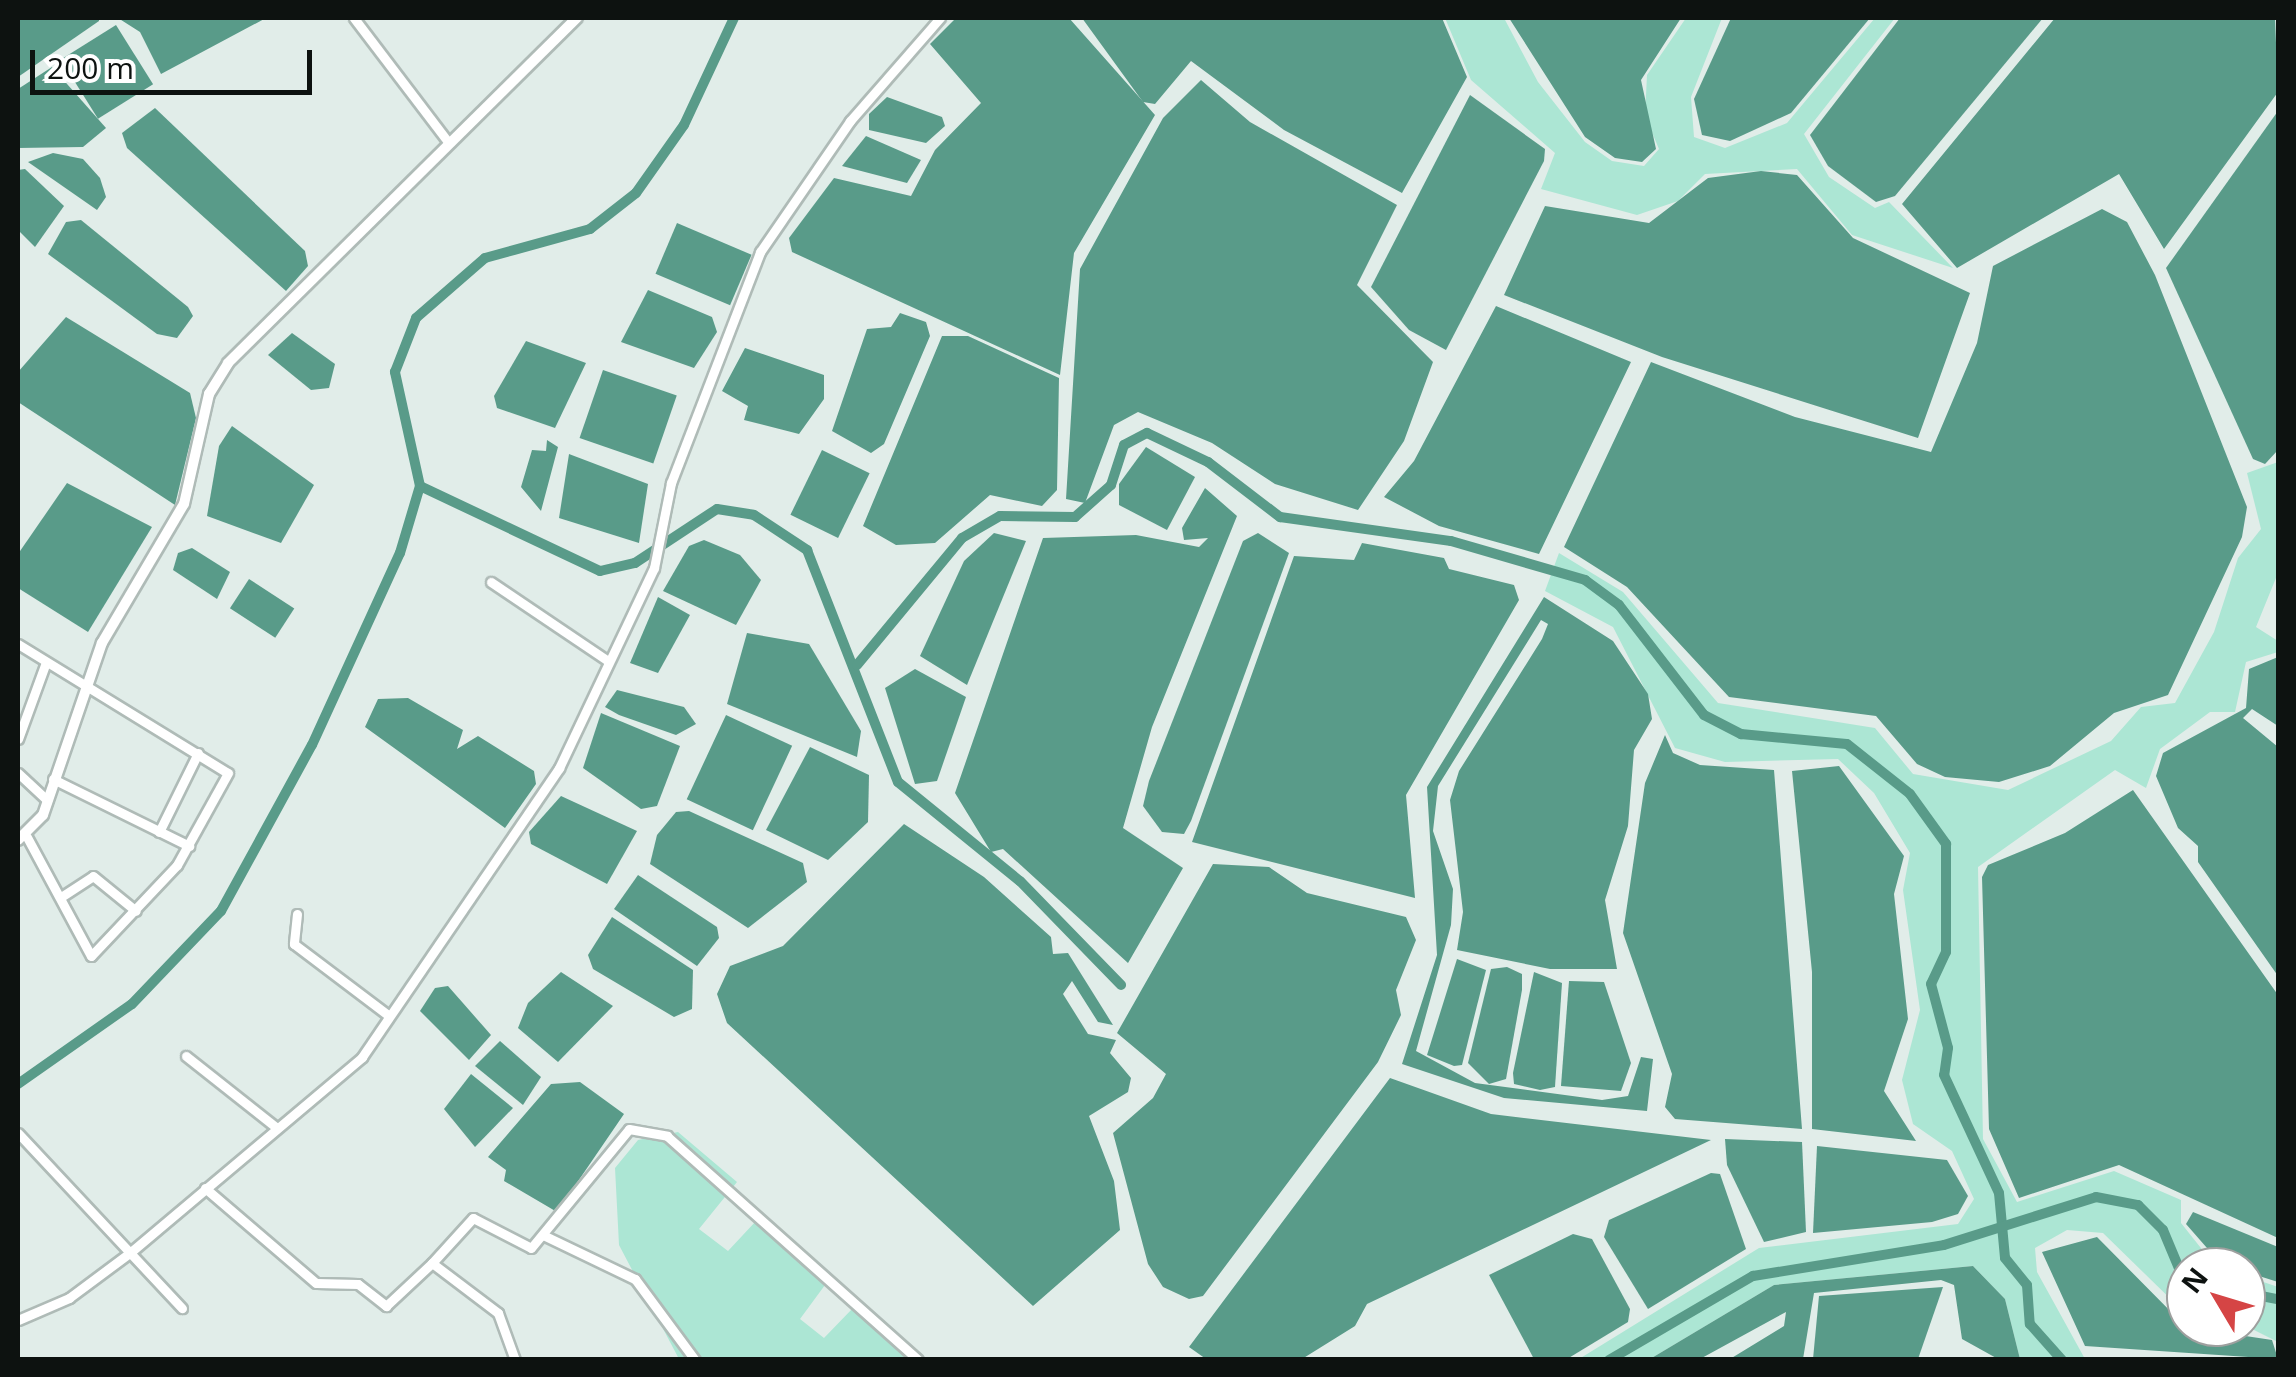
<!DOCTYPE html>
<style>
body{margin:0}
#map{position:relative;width:2296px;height:1377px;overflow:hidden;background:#e1ede9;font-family:"Open Sans",sans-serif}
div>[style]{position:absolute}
.green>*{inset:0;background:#ace6d4}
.water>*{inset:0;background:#599b89;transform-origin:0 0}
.canal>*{height:10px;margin:-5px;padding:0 5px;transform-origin:5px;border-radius:5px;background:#599b89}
.roads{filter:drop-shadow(2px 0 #afbbb7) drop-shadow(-2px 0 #afbbb7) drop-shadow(0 2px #afbbb7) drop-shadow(0 -2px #afbbb7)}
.minor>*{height:9px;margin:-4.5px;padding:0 4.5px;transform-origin:4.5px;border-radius:4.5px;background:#fff}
.tertiary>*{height:10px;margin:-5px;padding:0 5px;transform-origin:5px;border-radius:5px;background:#fff}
span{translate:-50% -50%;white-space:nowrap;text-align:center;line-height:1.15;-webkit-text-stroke:8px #fff;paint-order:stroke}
.frame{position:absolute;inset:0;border:20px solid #0d1210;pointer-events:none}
.north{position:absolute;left:2166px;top:1247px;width:100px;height:100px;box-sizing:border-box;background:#fff;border:2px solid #9ea09f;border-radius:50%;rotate:308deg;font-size:28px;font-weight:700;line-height:40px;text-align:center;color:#0d1210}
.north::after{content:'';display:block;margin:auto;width:35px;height:45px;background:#d54545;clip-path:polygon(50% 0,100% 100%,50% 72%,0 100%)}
.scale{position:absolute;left:30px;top:50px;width:282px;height:45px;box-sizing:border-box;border:5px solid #0d1210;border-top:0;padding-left:12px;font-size:30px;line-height:35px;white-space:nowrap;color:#0d1210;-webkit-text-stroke:8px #fff;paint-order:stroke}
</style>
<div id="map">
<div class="green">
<div style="clip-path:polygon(1445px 18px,1504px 18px,1538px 82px,1585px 142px,1612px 161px,1644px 166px,1659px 149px,1645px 116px,1647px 75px,1686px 18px,1722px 18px,1691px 97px,1694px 137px,1725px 148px,1787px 123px,1875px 18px,1895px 18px,1804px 134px,1829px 177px,1875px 208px,1889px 202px,1953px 268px,1852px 235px,1797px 169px,1705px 174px,1678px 201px,1637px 215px,1541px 189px,1555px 153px,1471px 80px)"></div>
<div style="clip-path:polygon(2278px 462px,2278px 573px,2256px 627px,2278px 641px,2278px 652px,2246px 662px,2235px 712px,2210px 712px,2160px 749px,2146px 788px,2115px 770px,1978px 867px,1983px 1139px,2017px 1202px,2114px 1171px,2181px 1200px,2181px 1223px,2216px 1267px,2186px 1267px,2186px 1314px,2103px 1233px,2067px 1230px,2035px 1248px,2037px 1272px,2085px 1359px,2020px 1359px,2005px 1299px,1973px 1266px,1774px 1285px,1650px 1359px,1579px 1359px,1759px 1248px,1958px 1224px,1974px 1199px,1952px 1151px,1913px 1124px,1902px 1080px,1920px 1010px,1903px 890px,1910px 853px,1874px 793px,1838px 759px,1725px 762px,1675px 748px,1613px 627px,1545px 591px,1559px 553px,1623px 592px,1718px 703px,1875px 728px,1913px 774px,2008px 790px,2111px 741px,2141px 707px,2175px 703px,2214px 632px,2238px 558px,2261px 529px,2247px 473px)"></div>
<div style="clip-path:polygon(678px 1132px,737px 1182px,699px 1229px,728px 1251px,756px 1221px,825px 1285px,800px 1319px,824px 1338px,853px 1308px,908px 1359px,679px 1359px,619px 1245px,615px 1168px,638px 1140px)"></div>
<div style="clip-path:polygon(2246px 1276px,2278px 1287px,2278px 1342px,2246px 1326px)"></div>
</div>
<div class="water">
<div style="clip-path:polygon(18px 18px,99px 18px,99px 21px,18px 77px)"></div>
<div style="clip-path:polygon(118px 18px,266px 18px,161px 74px,140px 32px)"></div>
<div style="clip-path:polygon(956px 18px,1069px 18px,1155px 115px,1074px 253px,1060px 375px,792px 252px,789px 238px,834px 178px,911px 196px,935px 150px,981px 103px,930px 44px)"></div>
<div style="clip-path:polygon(1082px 18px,1442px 18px,1467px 77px,1402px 193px,1284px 130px,1191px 61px,1155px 104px,1143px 102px)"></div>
<div style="clip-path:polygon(1509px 18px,1681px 18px,1641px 80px,1656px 149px,1642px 162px,1615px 158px,1585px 137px)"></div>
<div style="clip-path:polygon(1731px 18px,1870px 18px,1791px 113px,1730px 141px,1702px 135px,1694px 99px)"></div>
<div style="clip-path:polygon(1900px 18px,2043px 18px,1895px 196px,1876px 202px,1828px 166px,1810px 135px)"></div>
<div style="clip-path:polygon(2055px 18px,2275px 18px,2278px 92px,2164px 249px,2119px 174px,1957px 268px,1902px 204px)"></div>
<div style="left:116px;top:25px;width:70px;height:65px;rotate:58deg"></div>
<div style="clip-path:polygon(52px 67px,106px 128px,83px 147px,18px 148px,18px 89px)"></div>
<div style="clip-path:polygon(1201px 80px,1250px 122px,1397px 205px,1357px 285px,1433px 362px,1404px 441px,1358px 510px,1275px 484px,1212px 443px,1138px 412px,1114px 425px,1085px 503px,1066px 499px,1080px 269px,1163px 118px)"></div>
<div style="clip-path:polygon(1470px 95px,1545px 149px,1544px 161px,1446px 350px,1409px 330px,1371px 287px)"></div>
<div style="clip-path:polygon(887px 97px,942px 117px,945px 126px,926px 143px,869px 130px,869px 114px)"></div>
<div style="clip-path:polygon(155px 108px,305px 251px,308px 266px,286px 291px,127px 148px,122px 133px)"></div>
<div style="clip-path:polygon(2278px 111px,2278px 450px,2265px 464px,2253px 459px,2166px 268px)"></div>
<div style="clip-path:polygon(866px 136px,921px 160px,907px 183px,842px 166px)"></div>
<div style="clip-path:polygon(53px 153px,83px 159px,100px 178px,106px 197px,97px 210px,28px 162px)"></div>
<div style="clip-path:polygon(25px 169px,64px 206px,35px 247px,18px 230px,18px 170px)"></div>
<div style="clip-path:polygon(1761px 171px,1797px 175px,1853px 238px,1970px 293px,1918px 438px,1662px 357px,1504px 295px,1545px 206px,1649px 223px,1708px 178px)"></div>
<div style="clip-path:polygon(2102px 209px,2127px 222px,2155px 275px,2247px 507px,2242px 537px,2168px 695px,2114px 713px,2050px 766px,1999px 782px,1945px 777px,1917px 764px,1876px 716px,1729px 697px,1627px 587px,1564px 547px,1651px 362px,1795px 417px,1931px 452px,1977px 343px,1993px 266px)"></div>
<div style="clip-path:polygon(81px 220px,188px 307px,193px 316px,177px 338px,157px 334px,48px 254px,66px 222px)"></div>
<div style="left:677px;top:223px;width:81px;height:55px;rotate:23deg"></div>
<div style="clip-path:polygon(648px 290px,712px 317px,717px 332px,694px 368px,621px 342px)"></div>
<div style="clip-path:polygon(1496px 306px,1631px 362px,1539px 554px,1439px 526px,1384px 497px,1414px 461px)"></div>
<div style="clip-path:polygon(900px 313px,926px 322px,930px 336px,884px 444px,871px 453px,832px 431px,867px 329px,891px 327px)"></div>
<div style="clip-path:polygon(66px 317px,190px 393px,196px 418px,175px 505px,18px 402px,18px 372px)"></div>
<div style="clip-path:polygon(292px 333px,335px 364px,329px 388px,311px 390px,268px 355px)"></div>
<div style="clip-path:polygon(942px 336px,968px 336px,1059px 378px,1057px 490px,1042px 506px,990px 495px,935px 543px,896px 545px,863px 526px)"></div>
<div style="clip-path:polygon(526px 341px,586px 363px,555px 428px,497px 408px,494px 396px)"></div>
<div style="clip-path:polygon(745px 348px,824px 375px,824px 399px,799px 434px,744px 420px,748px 406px,722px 391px)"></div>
<div style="left:603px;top:370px;width:78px;height:72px;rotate:19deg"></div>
<div style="clip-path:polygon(232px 426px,314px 485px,281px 543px,207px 516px,219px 446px)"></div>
<div style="clip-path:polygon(547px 440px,558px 447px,541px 511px,521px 487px,532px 450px,546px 451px)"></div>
<div style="clip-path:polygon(1146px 447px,1195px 477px,1167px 530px,1119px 505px,1119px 484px)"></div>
<div style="left:822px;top:450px;width:53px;height:72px;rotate:26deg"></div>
<div style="clip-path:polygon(569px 454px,648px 484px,639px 543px,559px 518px)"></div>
<div style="clip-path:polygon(67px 483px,152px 527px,88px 632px,18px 588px,18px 554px)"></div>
<div style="clip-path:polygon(1205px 488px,1237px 516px,1152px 727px,1123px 828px,1183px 868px,1128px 963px,1003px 849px,991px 852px,955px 793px,1043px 538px,1136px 535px,1199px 547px,1208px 538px,1184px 540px,1182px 528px)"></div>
<div style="clip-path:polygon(994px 533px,1026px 541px,967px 685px,920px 656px,964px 561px)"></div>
<div style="clip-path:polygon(1258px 533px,1289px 553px,1191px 821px,1184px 834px,1162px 832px,1143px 806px,1149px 781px,1243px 541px)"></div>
<div style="clip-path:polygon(704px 540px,740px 555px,761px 580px,736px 625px,663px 591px,689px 546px)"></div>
<div style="clip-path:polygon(1362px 543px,1444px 558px,1449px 569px,1514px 585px,1519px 600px,1406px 795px,1415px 898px,1192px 842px,1294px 556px,1354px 560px)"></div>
<div style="clip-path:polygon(192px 548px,230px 572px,217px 599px,173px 570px,178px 553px)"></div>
<div style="left:249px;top:579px;width:54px;height:35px;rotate:33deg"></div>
<div style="clip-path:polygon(658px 597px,690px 615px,658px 673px,630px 663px)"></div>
<div style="clip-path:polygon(1544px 597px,1613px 641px,1648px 694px,1652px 719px,1634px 750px,1628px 826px,1605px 900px,1617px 969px,1550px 969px,1457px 950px,1463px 912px,1450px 800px,1459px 771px,1542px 639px,1548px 624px,1541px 620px,1438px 786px,1433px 831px,1453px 889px,1451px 925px,1416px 1051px,1475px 1083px,1602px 1100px,1628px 1096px,1641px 1057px,1653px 1059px,1647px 1111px,1504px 1098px,1402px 1064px,1437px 955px,1427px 787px)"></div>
<div style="clip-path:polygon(747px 633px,809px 644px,861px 731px,857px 757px,727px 704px)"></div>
<div style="clip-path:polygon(2278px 657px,2278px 726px,2252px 709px,2243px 718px,2278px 747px,2278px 976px,2198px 862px,2198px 846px,2178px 828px,2156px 776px,2163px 753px,2246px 708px,2249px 669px)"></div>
<div style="clip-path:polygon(915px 669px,966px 697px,937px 781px,915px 784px,885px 688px)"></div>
<div style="clip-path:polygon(617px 690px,684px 707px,696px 724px,676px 735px,619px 715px,605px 707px)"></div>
<div style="clip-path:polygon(408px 698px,463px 730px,457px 749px,478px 736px,534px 771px,536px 784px,505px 828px,365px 727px,378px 699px)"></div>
<div style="clip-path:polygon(601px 713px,680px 746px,657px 806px,641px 809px,583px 768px)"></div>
<div style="left:726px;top:715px;width:73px;height:93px;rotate:25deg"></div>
<div style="clip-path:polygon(1665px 735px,1673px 753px,1700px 765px,1774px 770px,1802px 1129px,1675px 1119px,1665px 1107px,1672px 1074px,1623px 933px,1645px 783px)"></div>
<div style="clip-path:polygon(810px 747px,869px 775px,868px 822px,828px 860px,766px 830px)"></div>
<div style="clip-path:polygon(1839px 766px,1904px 856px,1894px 894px,1908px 1019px,1884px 1091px,1916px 1141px,1812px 1129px,1812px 972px,1792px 771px)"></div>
<div style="clip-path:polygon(2133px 790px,2278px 995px,2278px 1238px,2119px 1165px,2019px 1198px,1989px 1129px,1982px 877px,1988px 865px,2065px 833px)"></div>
<div style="clip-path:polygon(561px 796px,637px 831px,607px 884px,531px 844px,529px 832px)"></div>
<div style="clip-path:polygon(689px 811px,803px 863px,807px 882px,748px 928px,650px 864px,657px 835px,676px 812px)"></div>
<div style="clip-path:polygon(904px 824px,984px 877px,1051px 937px,1053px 954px,1068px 953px,1113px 1025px,1098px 1022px,1072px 981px,1063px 994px,1088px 1034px,1116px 1040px,1110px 1053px,1131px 1078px,1128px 1092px,1089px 1116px,1114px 1181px,1120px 1230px,1033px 1306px,727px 1023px,717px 994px,730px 966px,783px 946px)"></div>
<div style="clip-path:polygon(1213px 864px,1269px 867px,1307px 893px,1406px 917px,1416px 940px,1396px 990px,1401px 1015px,1378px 1062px,1203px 1296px,1189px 1299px,1163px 1287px,1148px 1264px,1113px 1133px,1153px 1098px,1166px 1074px,1117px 1033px)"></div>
<div style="clip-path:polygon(638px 875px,717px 927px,719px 938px,697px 966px,614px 909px)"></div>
<div style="clip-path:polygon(612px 917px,693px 970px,692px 1009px,674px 1017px,593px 969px,588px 955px)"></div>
<div style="clip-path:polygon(1457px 959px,1486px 970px,1462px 1065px,1454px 1066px,1427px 1055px)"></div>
<div style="clip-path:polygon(1507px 967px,1522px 974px,1522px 990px,1506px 1079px,1489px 1084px,1468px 1063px,1491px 969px)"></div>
<div style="clip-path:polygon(561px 972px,613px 1006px,558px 1062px,518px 1028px,528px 1003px)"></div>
<div style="clip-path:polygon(1534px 972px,1562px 983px,1555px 1087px,1540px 1090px,1514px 1084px,1513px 1073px)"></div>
<div style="clip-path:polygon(1569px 981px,1604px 982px,1631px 1063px,1621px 1091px,1561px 1086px)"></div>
<div style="clip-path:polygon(448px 986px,491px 1035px,469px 1060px,420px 1011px,435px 988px)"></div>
<div style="clip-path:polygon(500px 1041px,541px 1077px,523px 1105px,475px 1066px)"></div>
<div style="clip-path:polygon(471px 1074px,513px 1108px,475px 1147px,444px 1109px)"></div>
<div style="clip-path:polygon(1390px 1078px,1491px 1114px,1711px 1140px,1367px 1304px,1355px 1326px,1302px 1359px,1206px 1359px,1189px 1347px)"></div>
<div style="clip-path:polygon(580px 1082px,624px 1114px,557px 1212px,504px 1181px,506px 1170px,488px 1157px,551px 1084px)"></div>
<div style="clip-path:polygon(1725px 1139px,1802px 1142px,1806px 1232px,1764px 1242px,1727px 1165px)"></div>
<div style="clip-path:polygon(1817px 1146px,1947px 1160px,1968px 1196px,1958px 1214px,1932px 1222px,1813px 1233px)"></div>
<div style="clip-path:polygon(1711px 1173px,1720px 1174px,1746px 1249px,1648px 1309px,1604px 1237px,1609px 1220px)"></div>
<div style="clip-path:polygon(2193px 1212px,2278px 1247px,2278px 1282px,2221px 1264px,2186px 1224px)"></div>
<div style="clip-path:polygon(1573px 1234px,1592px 1239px,1630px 1309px,1628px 1322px,1567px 1359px,1534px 1359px,1489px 1275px)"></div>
<div style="clip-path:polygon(2097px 1237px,2186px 1327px,2272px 1340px,2278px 1359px,2085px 1346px,2042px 1252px)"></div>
<div style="clip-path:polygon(1973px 1266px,2005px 1299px,2020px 1359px,1998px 1359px,1962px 1339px,1954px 1285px,1941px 1280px,1814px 1293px,1803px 1359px,1730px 1359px,1784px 1326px,1786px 1312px,1700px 1359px,1650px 1359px,1774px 1285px)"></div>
<div style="clip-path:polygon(1943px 1287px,1918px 1359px,1813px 1359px,1819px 1296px)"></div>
</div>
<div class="canal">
<div style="left:420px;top:486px;width:199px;rotate:25.3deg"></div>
<div style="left:600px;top:571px;width:36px;rotate:-13deg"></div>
<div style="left:635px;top:563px;width:98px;rotate:-33.4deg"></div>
<div style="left:717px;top:509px;width:37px;rotate:9deg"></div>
<div style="left:754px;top:515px;width:64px;rotate:33.4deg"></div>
<div style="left:807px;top:550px;width:249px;rotate:68.6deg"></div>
<div style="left:898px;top:782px;width:157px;rotate:39.1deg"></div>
<div style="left:1020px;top:881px;width:145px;rotate:45.8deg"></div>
<div style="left:857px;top:665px;width:165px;rotate:-50.4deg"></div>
<div style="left:962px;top:538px;width:44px;rotate:-30.1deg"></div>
<div style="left:1000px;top:516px;width:75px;rotate:0.8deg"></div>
<div style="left:1075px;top:517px;width:48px;rotate:-41.6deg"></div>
<div style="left:1111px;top:485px;width:42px;rotate:-72deg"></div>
<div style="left:1124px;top:445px;width:26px;rotate:-28deg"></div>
<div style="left:1147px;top:433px;width:68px;rotate:25.4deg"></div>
<div style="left:1208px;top:462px;width:91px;rotate:37.4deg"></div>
<div style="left:1280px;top:517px;width:173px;rotate:8deg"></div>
<div style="left:1451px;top:541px;width:140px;rotate:16.2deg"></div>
<div style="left:1585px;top:580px;width:42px;rotate:36.3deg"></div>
<div style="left:1619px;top:605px;width:139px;rotate:52.3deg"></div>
<div style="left:1704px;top:715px;width:42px;rotate:27.2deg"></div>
<div style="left:1741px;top:734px;width:106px;rotate:5.4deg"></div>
<div style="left:1847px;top:744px;width:80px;rotate:38.4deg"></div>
<div style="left:1910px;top:794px;width:62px;rotate:54.2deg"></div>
<div style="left:1946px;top:844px;width:108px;rotate:90deg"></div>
<div style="left:1946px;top:952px;width:35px;rotate:115deg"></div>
<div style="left:1931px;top:984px;width:66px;rotate:75.1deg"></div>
<div style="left:1948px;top:1048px;width:27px;rotate:98deg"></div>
<div style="left:1944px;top:1075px;width:130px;rotate:65deg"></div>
<div style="left:1999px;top:1193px;width:65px;rotate:84.7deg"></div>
<div style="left:2005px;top:1258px;width:35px;rotate:51deg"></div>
<div style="left:2027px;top:1285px;width:39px;rotate:86deg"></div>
<div style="left:2030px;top:1324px;width:48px;rotate:48.4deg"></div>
<div style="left:18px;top:1084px;width:139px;rotate:-35.1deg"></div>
<div style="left:132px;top:1004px;width:129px;rotate:-46.3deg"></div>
<div style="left:221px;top:911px;width:189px;rotate:-61.3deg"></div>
<div style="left:312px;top:745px;width:211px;rotate:-65.4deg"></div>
<div style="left:400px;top:553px;width:70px;rotate:-73.4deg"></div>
<div style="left:420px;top:486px;width:117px;rotate:-102.4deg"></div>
<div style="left:395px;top:372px;width:58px;rotate:-68.7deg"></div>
<div style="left:416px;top:318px;width:91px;rotate:-41deg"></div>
<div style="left:485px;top:258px;width:109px;rotate:-15.4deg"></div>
<div style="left:590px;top:229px;width:58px;rotate:-38deg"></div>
<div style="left:636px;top:193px;width:83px;rotate:-54.8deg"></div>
<div style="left:684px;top:125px;width:118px;rotate:-65deg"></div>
<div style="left:2246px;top:1293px;width:33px;rotate:11deg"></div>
<div style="left:1609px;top:1360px;width:167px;rotate:-30.3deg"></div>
<div style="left:1753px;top:1276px;width:193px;rotate:-9.2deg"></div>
<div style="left:1944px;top:1245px;width:159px;rotate:-17.5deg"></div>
<div style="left:2096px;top:1197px;width:43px;rotate:10.8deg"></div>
<div style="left:2138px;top:1205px;width:35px;rotate:45deg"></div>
<div style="left:2163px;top:1230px;width:60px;rotate:67.3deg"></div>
</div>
<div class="roads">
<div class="minor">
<div style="left:354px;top:18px;width:157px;rotate:52.8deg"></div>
<div style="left:491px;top:582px;width:141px;rotate:34deg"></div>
<div style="left:18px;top:644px;width:246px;rotate:31.6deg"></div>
<div style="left:228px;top:773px;width:105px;rotate:119deg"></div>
<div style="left:177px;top:865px;width:125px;rotate:133.4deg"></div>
<div style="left:91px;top:956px;width:135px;rotate:-118.3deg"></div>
<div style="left:18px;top:739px;width:82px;rotate:-70deg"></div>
<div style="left:18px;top:773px;width:40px;rotate:43deg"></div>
<div style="left:53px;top:779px;width:152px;rotate:26.2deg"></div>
<div style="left:159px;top:832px;width:88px;rotate:-63.7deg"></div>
<div style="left:61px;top:897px;width:38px;rotate:-33deg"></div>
<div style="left:93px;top:876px;width:55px;rotate:39.1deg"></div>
<div style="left:297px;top:914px;width:30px;rotate:96deg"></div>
<div style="left:294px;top:944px;width:118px;rotate:37.1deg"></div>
<div style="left:186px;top:1056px;width:116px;rotate:38.4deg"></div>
<div style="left:18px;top:1133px;width:240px;rotate:46.9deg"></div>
<div style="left:205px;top:1188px;width:146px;rotate:40.6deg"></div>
<div style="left:316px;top:1283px;width:42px;rotate:1.4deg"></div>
<div style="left:358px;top:1284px;width:36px;rotate:38deg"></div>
<div style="left:386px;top:1306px;width:63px;rotate:-43.1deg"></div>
<div style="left:432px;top:1263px;width:83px;rotate:37.1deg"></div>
<div style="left:498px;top:1313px;width:50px;rotate:70.1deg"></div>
<div style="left:543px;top:1235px;width:102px;rotate:25.6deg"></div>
<div style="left:635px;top:1279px;width:101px;rotate:53.5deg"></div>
<div style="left:432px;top:1263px;width:61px;rotate:-47.7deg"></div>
<div style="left:473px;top:1218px;width:65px;rotate:27.3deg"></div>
<div style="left:531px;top:1248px;width:154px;rotate:-50.5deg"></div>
<div style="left:629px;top:1129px;width:39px;rotate:10deg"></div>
<div style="left:667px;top:1136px;width:336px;rotate:41.7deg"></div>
<div style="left:18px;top:1320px;width:56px;rotate:-23.3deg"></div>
<div style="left:69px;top:1298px;width:79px;rotate:-36.7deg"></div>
<div style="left:132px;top:1251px;width:301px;rotate:-40.1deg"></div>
<div style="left:362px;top:1057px;width:350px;rotate:-55.7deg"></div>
<div style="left:559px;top:768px;width:221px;rotate:-64.6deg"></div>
<div style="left:654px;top:568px;width:87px;rotate:-78.7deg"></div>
<div style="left:671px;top:483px;width:248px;rotate:-68.9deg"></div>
<div style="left:760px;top:252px;width:159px;rotate:-55.5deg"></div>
<div style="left:850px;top:121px;width:137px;rotate:-48.9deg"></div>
</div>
<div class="tertiary">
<div style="left:18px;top:840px;width:35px;rotate:-45deg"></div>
<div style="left:43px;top:815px;width:182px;rotate:-71.1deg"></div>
<div style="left:102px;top:643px;width:161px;rotate:-59.5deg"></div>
<div style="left:184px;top:504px;width:113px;rotate:-77.2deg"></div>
<div style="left:209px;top:394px;width:36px;rotate:-58deg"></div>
<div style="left:228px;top:363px;width:491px;rotate:-44.7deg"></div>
</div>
</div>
<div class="frame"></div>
<div class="north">N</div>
<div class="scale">200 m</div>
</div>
